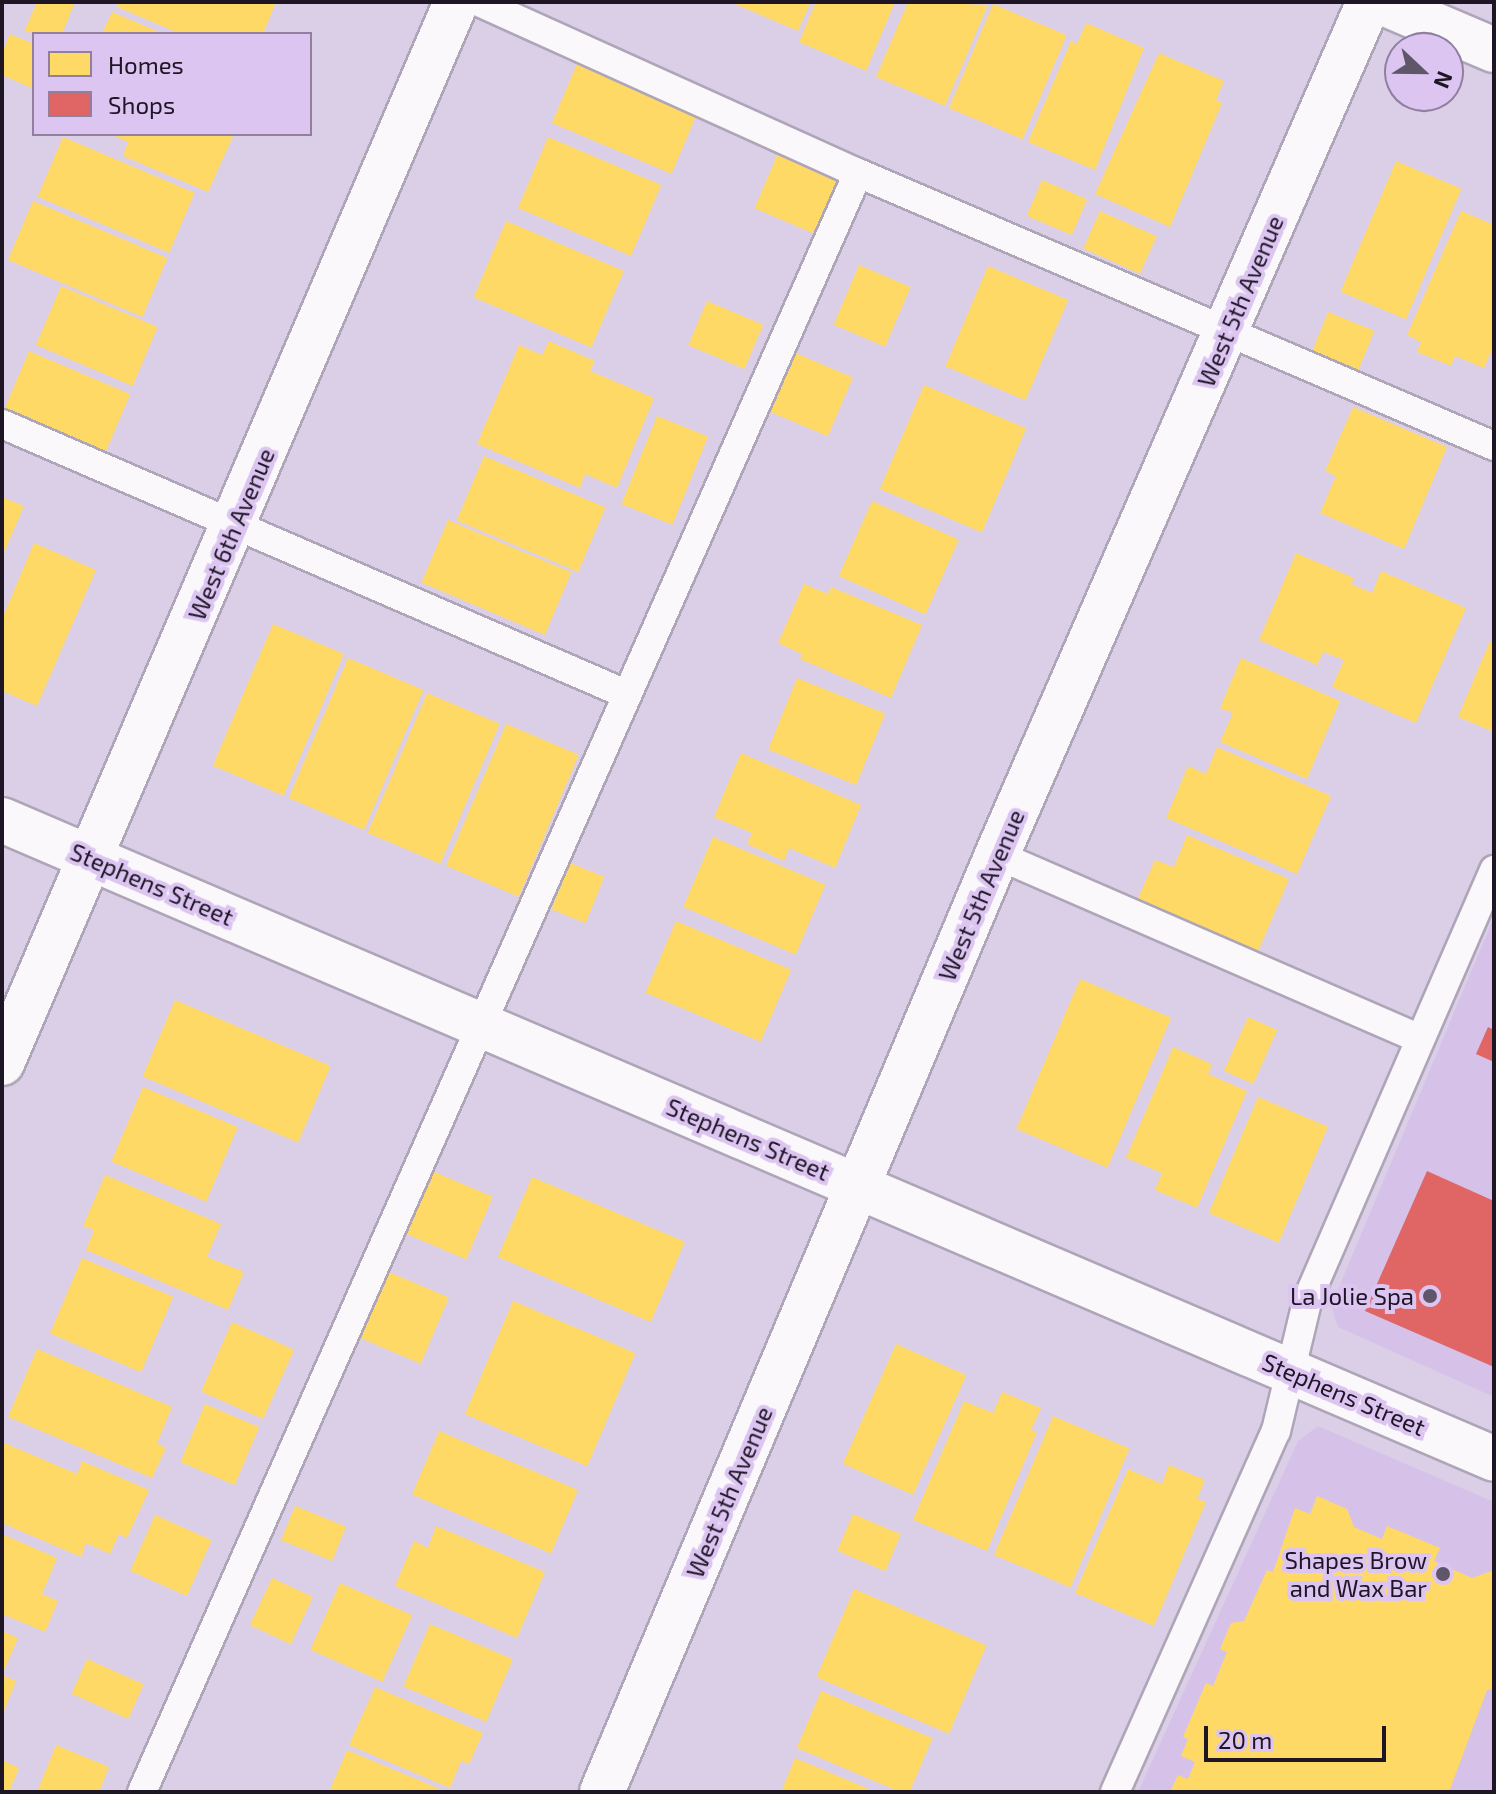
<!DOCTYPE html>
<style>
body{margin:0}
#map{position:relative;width:1496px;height:1794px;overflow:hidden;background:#dbcfe7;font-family:"Exo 2",sans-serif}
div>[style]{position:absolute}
.built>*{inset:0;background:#d6c2e9}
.homes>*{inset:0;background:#ffd966;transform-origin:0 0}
.shops>*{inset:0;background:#e06666}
.roads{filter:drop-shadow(2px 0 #aea5b8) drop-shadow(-2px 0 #aea5b8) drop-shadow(0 2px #aea5b8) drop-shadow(0 -2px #aea5b8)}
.service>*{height:28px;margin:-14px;padding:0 14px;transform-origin:14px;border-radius:14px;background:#faf8fb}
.minor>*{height:44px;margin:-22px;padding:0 22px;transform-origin:22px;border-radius:22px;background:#faf8fb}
.tertiary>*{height:44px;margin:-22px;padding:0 22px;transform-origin:22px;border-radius:22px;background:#faf8fb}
.dots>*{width:22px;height:22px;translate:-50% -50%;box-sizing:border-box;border:4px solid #dcc5f1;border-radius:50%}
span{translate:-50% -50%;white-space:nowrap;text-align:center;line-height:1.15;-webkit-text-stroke:8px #dcc5f1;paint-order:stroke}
.street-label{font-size:24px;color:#1e1525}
.poi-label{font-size:24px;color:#1e1525}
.right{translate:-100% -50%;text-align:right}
.frame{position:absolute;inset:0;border:4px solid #1e1525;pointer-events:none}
.legend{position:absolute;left:32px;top:32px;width:280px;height:104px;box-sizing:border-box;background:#dcc5f1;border:2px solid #907f9f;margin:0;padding:10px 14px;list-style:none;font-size:24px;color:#1e1525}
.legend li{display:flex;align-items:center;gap:16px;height:40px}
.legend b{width:40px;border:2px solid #907f9f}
.north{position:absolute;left:1384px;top:32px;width:80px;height:80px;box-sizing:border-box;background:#dcc5f1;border:2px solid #907f9f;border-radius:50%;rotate:112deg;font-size:22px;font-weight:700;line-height:32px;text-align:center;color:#1e1525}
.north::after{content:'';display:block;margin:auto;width:28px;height:36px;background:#605669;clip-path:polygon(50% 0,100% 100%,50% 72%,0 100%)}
.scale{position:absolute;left:1204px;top:1726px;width:182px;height:36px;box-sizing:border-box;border:4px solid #1e1525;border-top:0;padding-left:10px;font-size:24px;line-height:28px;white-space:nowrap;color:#1e1525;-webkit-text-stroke:6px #dcc5f1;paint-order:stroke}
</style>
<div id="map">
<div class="built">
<div style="clip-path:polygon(1494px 917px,1494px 1397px,1338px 1327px,1331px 1306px)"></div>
<div style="clip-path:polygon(1318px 1426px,1494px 1502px,1494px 1792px,1138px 1792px,1298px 1441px)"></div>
</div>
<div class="homes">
<div style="clip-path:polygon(37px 2px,75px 2px,62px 34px,24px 32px)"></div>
<div style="clip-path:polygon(119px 2px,276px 2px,263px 34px,181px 34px,117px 7px)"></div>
<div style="clip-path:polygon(730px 2px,811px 2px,798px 31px)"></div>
<div style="clip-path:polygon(816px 2px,895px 2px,866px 71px,799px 42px)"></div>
<div style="clip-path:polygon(908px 2px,988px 5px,945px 106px,876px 77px)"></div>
<div style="left:993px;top:4px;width:80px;height:113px;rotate:23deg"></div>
<div style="clip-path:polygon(112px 12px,164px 34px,102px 34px)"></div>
<div style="clip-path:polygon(1086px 23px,1144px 48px,1095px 170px,1028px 142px,1071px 41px,1077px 44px)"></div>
<div style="clip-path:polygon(10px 34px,34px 44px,34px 89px,2px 75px,2px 53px)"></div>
<div style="left:582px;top:52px;width:130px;height:77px;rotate:23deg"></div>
<div style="clip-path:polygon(1159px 53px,1224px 81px,1216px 100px,1222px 103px,1170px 227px,1095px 194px)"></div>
<div style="clip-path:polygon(110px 134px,234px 134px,208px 192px,123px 156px,128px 142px)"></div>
<div style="left:63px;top:137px;width:143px;height:65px;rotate:23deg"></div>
<div style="left:548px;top:137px;width:123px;height:77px;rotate:23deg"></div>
<div style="left:778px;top:153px;width:69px;height:60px;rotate:23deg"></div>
<div style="left:1396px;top:161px;width:71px;height:142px;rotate:23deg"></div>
<div style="left:1042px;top:180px;width:49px;height:39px;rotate:23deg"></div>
<div style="left:33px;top:201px;width:146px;height:64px;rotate:23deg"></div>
<div style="left:1100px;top:211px;width:62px;height:41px;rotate:24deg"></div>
<div style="clip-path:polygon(1461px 211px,1494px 225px,1494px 345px,1484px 368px,1455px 356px,1451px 366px,1417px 352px,1421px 342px,1407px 335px)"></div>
<div style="left:506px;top:221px;width:128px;height:83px;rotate:23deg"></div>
<div style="left:859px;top:265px;width:56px;height:65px;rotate:23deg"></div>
<div style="left:988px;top:266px;width:87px;height:109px;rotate:23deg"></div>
<div style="left:61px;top:286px;width:105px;height:64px;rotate:23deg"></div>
<div style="left:707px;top:301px;width:61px;height:48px;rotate:23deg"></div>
<div style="left:1328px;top:312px;width:50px;height:43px;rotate:22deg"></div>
<div style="clip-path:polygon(549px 341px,595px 361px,590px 371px,654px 398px,617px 488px,585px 474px,580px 488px,477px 444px,519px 345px,542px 355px)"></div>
<div style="left:29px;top:351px;width:110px;height:67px;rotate:23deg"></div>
<div style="left:793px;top:352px;width:65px;height:64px;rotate:23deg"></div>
<div style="left:924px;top:385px;width:111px;height:113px;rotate:23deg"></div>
<div style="clip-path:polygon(1353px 407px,1447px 447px,1404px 549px,1320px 513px,1336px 476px,1325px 471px)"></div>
<div style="left:657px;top:416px;width:55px;height:95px;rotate:22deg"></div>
<div style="left:484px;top:456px;width:132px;height:70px;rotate:23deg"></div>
<div style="clip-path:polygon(2px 497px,24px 506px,2px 557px)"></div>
<div style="left:872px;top:501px;width:95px;height:82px;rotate:24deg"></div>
<div style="left:448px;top:520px;width:134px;height:68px;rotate:23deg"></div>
<div style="clip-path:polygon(34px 543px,96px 570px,37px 706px,2px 691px,2px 619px)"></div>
<div style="clip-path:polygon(1296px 553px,1354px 578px,1351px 584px,1372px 593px,1381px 571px,1466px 608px,1416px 723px,1332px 687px,1344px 660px,1323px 652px,1317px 665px,1259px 640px)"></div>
<div style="clip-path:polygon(804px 584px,828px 594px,831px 587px,922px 625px,891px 698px,800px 659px,802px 654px,778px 643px)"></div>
<div style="left:273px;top:624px;width:77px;height:154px;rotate:23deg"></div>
<div style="clip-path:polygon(1490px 641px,1494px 643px,1494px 732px,1458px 717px)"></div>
<div style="left:348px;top:658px;width:82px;height:152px;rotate:23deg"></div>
<div style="clip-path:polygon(1241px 658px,1340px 701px,1307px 779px,1220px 742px,1233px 713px,1220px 708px)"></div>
<div style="left:797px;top:678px;width:95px;height:77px;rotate:22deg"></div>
<div style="left:427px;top:693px;width:79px;height:152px;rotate:23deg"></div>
<div style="left:506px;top:724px;width:79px;height:154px;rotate:23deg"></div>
<div style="clip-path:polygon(1217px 747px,1331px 796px,1297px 874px,1166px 818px,1188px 766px,1206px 774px)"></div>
<div style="clip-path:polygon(741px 753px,861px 805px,835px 868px,789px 848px,784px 861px,747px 844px,752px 833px,714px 817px)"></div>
<div style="clip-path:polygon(1187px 835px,1289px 879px,1257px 954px,1136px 903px,1155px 860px,1174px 867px)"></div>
<div style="left:713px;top:837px;width:122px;height:76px;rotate:23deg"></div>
<div style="left:570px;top:863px;width:37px;height:50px;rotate:22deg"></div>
<div style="left:676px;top:921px;width:125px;height:78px;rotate:23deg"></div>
<div style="left:1080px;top:979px;width:99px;height:163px;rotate:23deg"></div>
<div style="left:175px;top:1000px;width:169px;height:83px;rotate:23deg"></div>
<div style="left:1248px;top:1017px;width:32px;height:59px;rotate:24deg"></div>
<div style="clip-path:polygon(1173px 1047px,1212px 1064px,1208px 1074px,1247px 1091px,1197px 1208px,1155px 1190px,1162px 1173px,1126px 1158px)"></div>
<div style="left:143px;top:1087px;width:103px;height:81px;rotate:23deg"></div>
<div style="left:1258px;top:1097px;width:76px;height:126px;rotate:23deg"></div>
<div style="left:432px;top:1171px;width:66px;height:68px;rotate:23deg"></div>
<div style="clip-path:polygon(105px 1175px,221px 1224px,207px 1257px,244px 1272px,228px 1310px,86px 1250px,94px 1230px,83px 1226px)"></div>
<div style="left:532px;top:1177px;width:166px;height:87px;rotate:23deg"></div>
<div style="left:82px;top:1258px;width:99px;height:82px;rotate:23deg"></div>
<div style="left:389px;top:1272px;width:65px;height:72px;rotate:23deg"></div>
<div style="left:513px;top:1301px;width:133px;height:123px;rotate:23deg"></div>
<div style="left:232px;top:1322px;width:68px;height:76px;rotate:24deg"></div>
<div style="left:896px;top:1344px;width:77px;height:131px;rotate:24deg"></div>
<div style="clip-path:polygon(37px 1349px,172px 1407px,157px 1443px,166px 1448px,152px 1478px,8px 1417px)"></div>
<div style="clip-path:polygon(1002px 1392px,1041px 1408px,1031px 1430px,1037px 1432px,987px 1551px,913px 1520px,964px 1401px,993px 1413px)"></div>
<div style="left:205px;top:1404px;width:59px;height:63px;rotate:23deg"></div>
<div style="left:1053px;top:1416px;width:83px;height:151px;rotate:23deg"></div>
<div style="left:439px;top:1431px;width:151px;height:69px;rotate:23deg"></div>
<div style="clip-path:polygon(2px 1442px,77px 1474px,82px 1461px,149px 1490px,127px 1538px,119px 1534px,110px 1554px,86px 1543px,81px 1557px,2px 1523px)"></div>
<div style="clip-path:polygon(1169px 1465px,1205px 1480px,1197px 1499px,1206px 1502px,1154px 1626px,1075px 1593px,1128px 1469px,1162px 1484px)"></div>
<div style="clip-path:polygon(1317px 1496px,1347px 1509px,1354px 1527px,1382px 1539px,1387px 1526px,1440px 1548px,1434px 1561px,1472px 1578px,1494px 1570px,1494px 1688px,1487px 1690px,1449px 1792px,1170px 1792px,1178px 1775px,1188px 1779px,1195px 1762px,1181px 1756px,1188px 1739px,1183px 1737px,1206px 1683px,1213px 1686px,1227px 1652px,1220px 1649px,1231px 1623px,1244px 1621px,1267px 1570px,1273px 1572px,1295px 1508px,1310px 1514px)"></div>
<div style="left:295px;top:1506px;width:55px;height:37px;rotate:22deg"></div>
<div style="left:853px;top:1514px;width:52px;height:40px;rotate:23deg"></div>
<div style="left:155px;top:1515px;width:62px;height:61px;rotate:24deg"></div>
<div style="clip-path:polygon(436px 1526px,545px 1572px,517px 1638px,395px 1586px,414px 1541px,428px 1548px)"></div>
<div style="clip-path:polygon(2px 1534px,57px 1558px,42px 1594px,58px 1601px,45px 1632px,2px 1614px)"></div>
<div style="left:272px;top:1578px;width:45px;height:52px;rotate:25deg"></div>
<div style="left:340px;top:1583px;width:79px;height:73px;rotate:24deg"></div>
<div style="left:854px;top:1589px;width:144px;height:96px;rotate:23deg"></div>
<div style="left:430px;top:1624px;width:90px;height:68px;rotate:23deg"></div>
<div style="clip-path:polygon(2px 1631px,18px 1638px,2px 1675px,16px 1681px,2px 1716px)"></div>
<div style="left:87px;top:1659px;width:62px;height:38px;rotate:24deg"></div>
<div style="clip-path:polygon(375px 1687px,483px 1733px,469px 1764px,461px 1761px,450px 1788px,349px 1745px)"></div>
<div style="left:821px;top:1691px;width:121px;height:62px;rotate:23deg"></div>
<div style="clip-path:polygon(56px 1745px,109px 1767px,99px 1792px,37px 1792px)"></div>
<div style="clip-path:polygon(347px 1750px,447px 1792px,329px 1792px)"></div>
<div style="clip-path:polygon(795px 1758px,876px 1792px,781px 1792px)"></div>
<div style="clip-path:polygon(2px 1760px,19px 1768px,9px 1792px,2px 1792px)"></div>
</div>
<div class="shops">
<div style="clip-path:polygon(1488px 1027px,1494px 1030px,1494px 1062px,1476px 1054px)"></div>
<div style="clip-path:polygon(1427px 1171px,1494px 1201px,1494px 1367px,1365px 1311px)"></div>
</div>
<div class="roads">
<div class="service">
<div style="left:479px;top:2px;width:416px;rotate:24.3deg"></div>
<div style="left:858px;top:173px;width:692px;rotate:23.23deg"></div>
<div style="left:2px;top:424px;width:680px;rotate:23.4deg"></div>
<div style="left:997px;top:855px;width:461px;rotate:23.5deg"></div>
<div style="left:142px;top:1792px;width:1770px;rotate:-66.14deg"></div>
<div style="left:1115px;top:1792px;width:395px;rotate:-66deg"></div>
<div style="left:1276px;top:1431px;width:137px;rotate:-76.5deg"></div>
<div style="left:1308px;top:1298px;width:467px;rotate:-66.5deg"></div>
</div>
<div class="minor">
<div style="left:2px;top:820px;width:1623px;rotate:23.18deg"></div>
<div style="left:2px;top:1063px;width:1154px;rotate:-66.83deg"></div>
<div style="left:602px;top:1792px;width:1017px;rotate:-67.14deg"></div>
<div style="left:997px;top:855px;width:931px;rotate:-66.44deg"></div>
</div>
<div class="tertiary">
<div style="left:1381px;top:2px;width:123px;rotate:23deg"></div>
</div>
</div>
<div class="dots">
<div style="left:1430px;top:1296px;background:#605669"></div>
<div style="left:1443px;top:1574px;background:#605669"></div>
</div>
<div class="street-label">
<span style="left:1240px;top:301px;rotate:-67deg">West 5th Avenue</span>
<span style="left:231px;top:534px;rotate:-67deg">West 6th Avenue</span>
<span style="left:152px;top:884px;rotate:23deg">Stephens Street</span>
<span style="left:981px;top:895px;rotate:-67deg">West 5th Avenue</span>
<span style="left:748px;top:1139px;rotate:23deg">Stephens Street</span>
<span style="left:1344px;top:1394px;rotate:23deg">Stephens Street</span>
<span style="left:729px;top:1492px;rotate:-67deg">West 5th Avenue</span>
</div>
<div class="poi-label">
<span class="right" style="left:1414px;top:1296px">La Jolie Spa</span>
<span class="right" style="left:1427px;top:1574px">Shapes Brow<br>and Wax Bar</span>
</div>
<div class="frame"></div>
<ul class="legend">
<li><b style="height:22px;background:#ffd966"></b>Homes</li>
<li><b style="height:22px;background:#e06666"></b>Shops</li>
</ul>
<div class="north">N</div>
<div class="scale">20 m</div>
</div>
